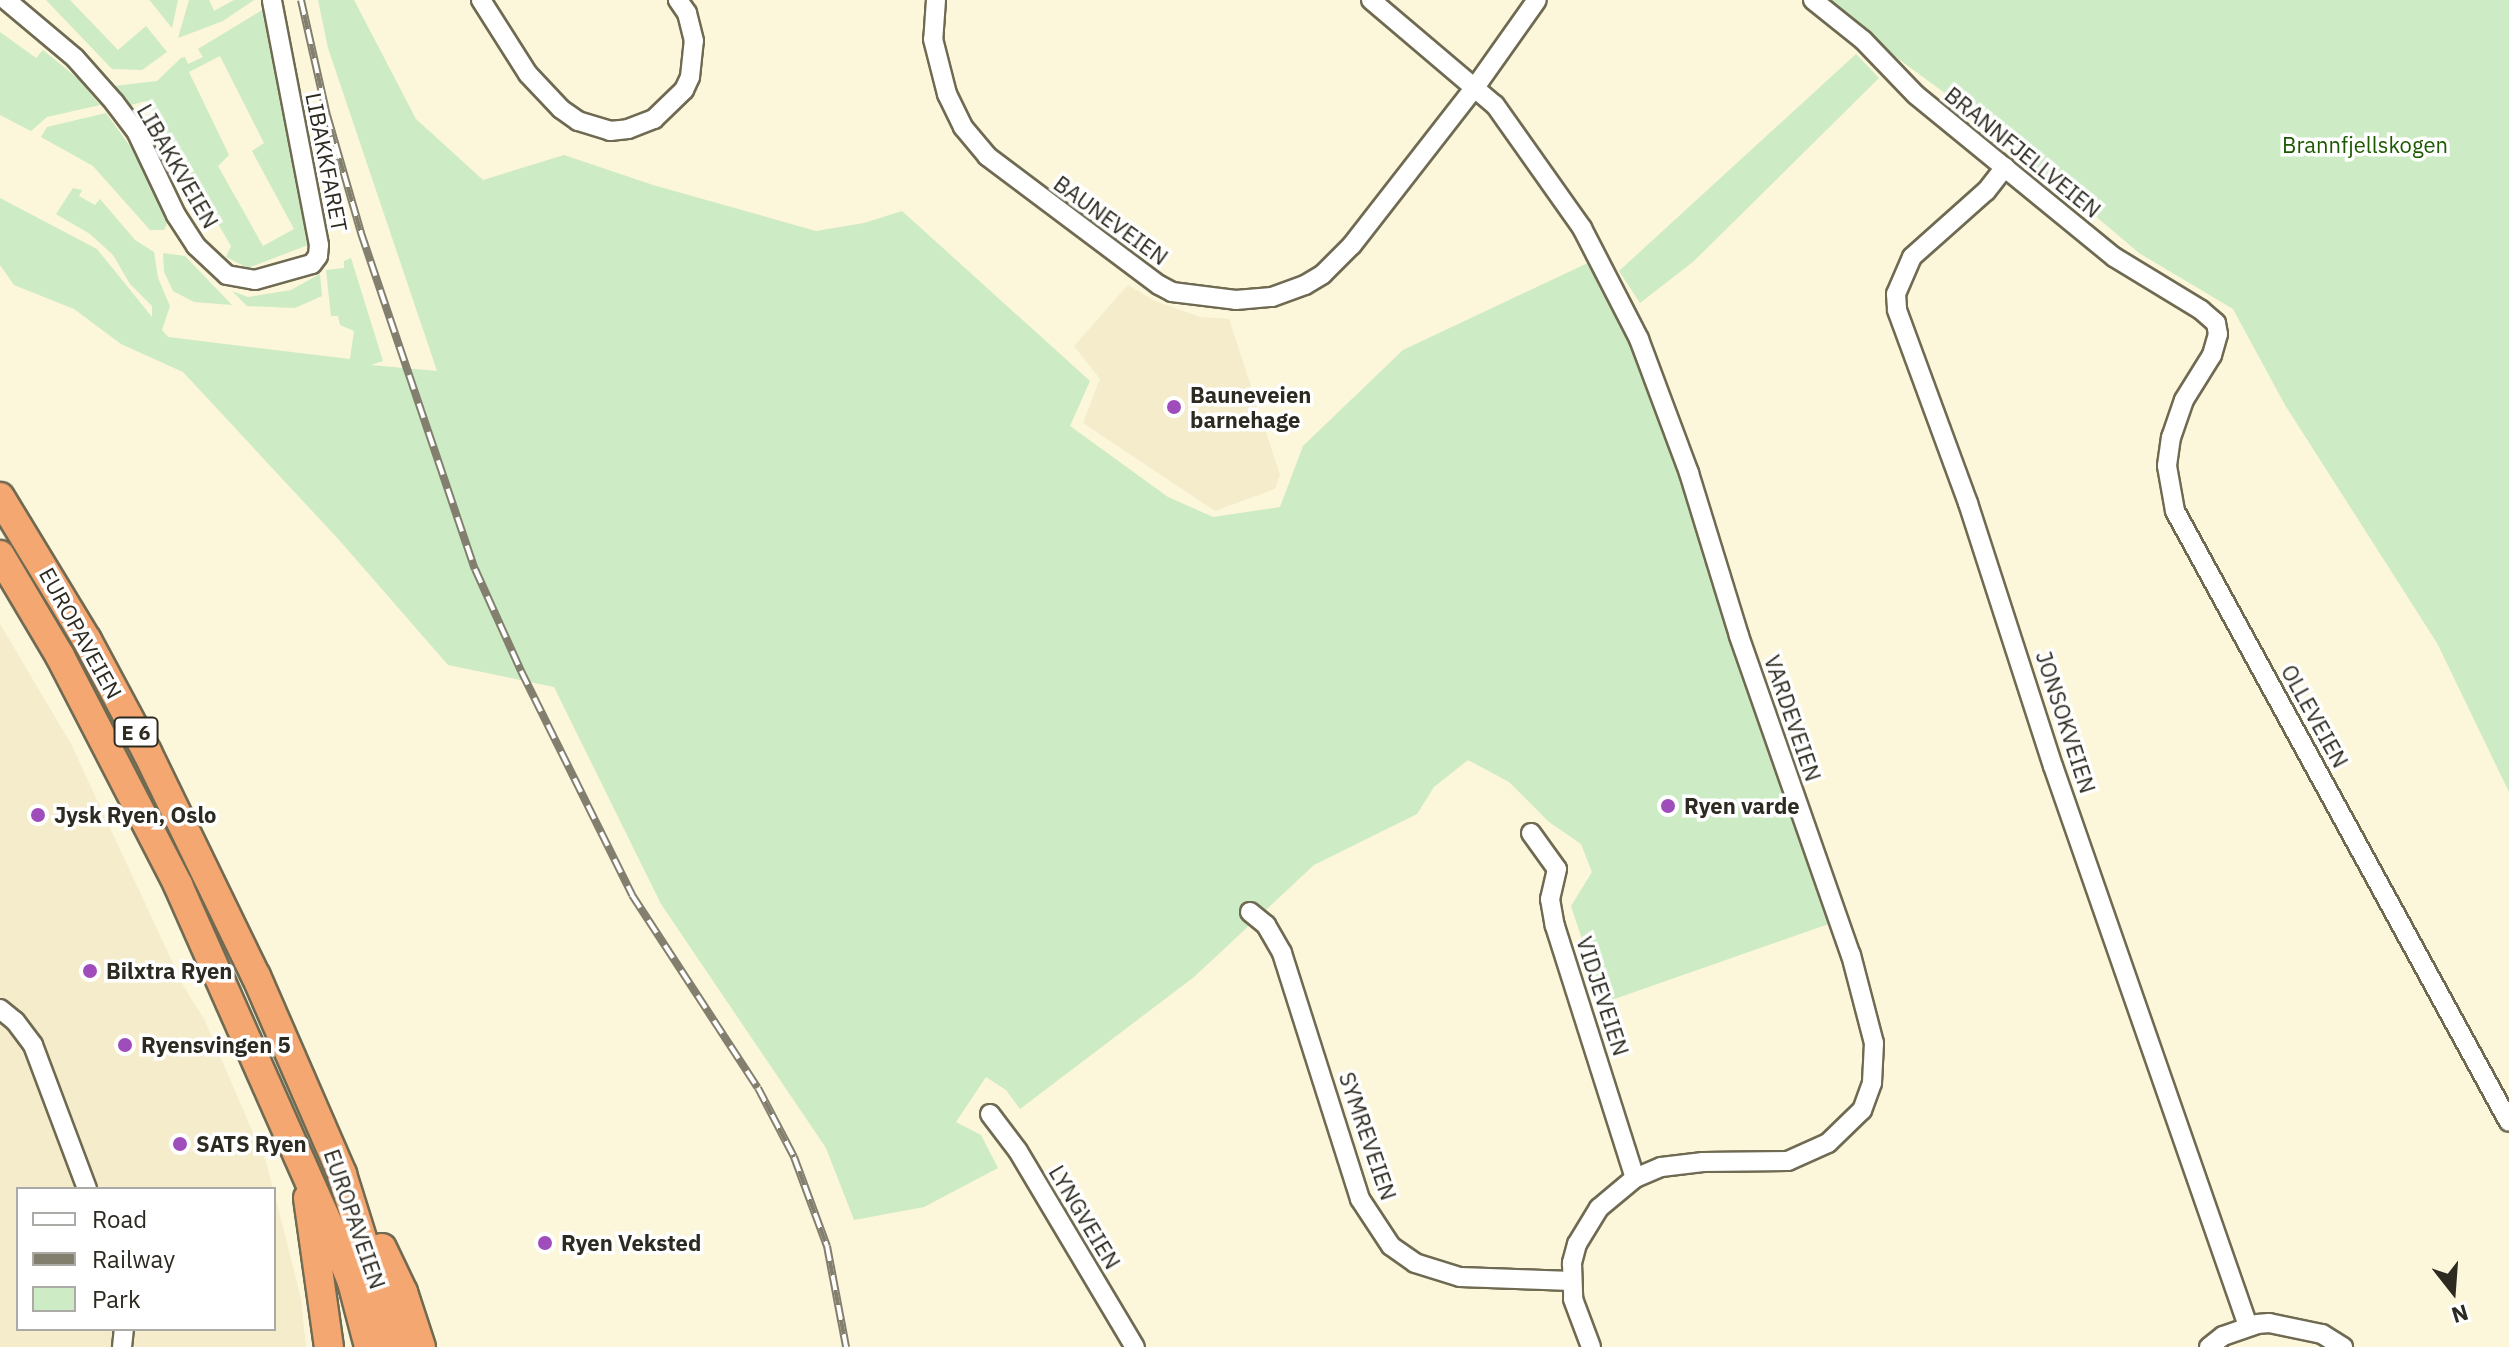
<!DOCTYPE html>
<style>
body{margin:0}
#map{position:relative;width:2509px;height:1347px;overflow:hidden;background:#fcf6db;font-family:"IBM Plex Sans",sans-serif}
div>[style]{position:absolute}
.built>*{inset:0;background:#f4ecca}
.green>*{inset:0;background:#cdebc4}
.roads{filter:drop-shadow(2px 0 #6f6a52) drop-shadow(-2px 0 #6f6a52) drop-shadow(0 2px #6f6a52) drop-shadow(0 -2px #6f6a52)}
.minor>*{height:18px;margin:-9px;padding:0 9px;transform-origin:9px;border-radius:9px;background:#fff}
.trunk>*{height:28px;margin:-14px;padding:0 14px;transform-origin:14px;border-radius:14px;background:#f4a770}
.rail>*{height:8px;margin-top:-4px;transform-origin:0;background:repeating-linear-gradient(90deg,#fff 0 15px,#837f6e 0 30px);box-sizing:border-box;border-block:2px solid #837f6e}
.dots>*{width:22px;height:22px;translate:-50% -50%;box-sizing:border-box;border:4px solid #fff;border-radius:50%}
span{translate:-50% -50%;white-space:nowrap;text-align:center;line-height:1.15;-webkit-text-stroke:7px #fff;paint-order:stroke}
.shield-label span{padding:2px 6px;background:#fff;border:2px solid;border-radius:6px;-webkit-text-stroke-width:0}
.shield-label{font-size:20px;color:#2d2b21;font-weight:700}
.park-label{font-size:22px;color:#1d5900}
.street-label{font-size:22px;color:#2d2b21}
.poi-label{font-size:22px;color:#2d2b21;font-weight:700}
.left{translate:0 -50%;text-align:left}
.legend{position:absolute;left:16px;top:1187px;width:260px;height:144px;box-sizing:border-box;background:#fff;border:2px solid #abaaa6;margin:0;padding:10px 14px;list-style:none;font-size:24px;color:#2d2b21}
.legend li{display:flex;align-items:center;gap:16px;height:40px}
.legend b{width:40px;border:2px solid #abaaa6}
.north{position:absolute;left:2413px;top:1251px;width:80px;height:80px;-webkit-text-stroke:6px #fff;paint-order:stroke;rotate:163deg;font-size:22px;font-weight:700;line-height:32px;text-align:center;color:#2d2b21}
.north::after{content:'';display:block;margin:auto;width:28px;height:36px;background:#2d2b21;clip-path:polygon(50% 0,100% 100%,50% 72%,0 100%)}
</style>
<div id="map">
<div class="built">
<div style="clip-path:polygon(1128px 285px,1155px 301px,1200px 317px,1229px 319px,1280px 475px,1275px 489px,1215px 511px,1083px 423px,1100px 379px,1074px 346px)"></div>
<div style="clip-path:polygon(0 624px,71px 744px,184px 987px,204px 1019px,267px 1165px,273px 1189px,18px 1189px,18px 1329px,274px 1329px,274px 1192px,301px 1299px,306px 1347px,0 1347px)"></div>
</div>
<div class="green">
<div style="clip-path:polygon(46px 0,70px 0,118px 50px,146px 26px,167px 52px,142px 70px,112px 69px)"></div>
<div style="clip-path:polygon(149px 0,178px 0,172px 28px,151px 2px)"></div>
<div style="clip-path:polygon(189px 0,209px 0,214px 11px,234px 0,254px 0,223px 21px,178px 38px)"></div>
<div style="clip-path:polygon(318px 0,354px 0,416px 119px,483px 180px,564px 155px,653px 185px,816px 231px,864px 223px,902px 211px,1090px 381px,1070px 426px,1168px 497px,1213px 517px,1280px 507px,1303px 446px,1403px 350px,1607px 254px,1656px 351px,1840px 920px,1603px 1003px,1571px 906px,1592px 872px,1581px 844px,1549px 822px,1509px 782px,1468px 760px,1434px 787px,1417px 814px,1314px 865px,1194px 977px,1020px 1109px,1006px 1090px,986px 1077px,956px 1122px,981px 1135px,998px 1168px,924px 1207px,854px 1220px,826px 1148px,661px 904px,554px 687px,448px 665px,340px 541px,183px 372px,121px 344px,74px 309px,14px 285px,0 265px,0 198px,97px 249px,152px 317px,152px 306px,130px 284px,113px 255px,90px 234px,56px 214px,73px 188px,82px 190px,79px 196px,95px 205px,100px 199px,135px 240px,154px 252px,158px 278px,170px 306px,162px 330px,168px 337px,350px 359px,354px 331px,340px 325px,338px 316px,331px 316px,326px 270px,344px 268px,344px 261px,351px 258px,383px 361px,371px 365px,437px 371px,328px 48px)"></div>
<div style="clip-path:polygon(1818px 0,2509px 0,2509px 792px,2437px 643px,2285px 405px,2233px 309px,2139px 253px,2059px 185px,2028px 163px,2013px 143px)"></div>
<div style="clip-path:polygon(evenodd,264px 9px,308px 245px,248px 268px,226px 257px,231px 246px,146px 101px,131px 105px,114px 86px,157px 81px,181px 58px,185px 57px,188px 64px,203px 57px,198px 49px,264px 9px,220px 56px,264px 143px,252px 151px,294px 229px,263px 246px,218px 166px,229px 155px,189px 72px,220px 56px)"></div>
<div style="clip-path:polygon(0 32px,36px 58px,43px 50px,77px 78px,100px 105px,47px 117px,31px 131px,0 115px)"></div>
<div style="clip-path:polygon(1856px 54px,1879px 78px,1694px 261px,1640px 303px,1619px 271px)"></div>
<div style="clip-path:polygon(106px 113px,132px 149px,154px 190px,167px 224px,164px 230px,150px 230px,93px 166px,41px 137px,47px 127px)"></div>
<div style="clip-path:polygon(163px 253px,185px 256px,232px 305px,194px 302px,173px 291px,164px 272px)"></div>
<div style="clip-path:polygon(320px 274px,322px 296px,295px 308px,247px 306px,232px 291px,248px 297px,291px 290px)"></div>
</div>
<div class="roads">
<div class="minor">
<div style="left:6px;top:0;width:90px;rotate:40deg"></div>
<div style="left:75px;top:58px;width:59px;rotate:48.4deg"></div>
<div style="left:114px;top:102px;width:39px;rotate:53deg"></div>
<div style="left:137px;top:133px;width:91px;rotate:64.6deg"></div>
<div style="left:176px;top:215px;width:37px;rotate:57deg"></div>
<div style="left:196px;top:246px;width:42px;rotate:43.1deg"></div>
<div style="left:227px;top:275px;width:28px;rotate:10deg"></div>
<div style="left:255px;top:280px;width:59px;rotate:-15.7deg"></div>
<div style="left:312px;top:264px;width:10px;rotate:-53deg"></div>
<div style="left:318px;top:256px;width:11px;rotate:-85deg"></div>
<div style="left:319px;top:245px;width:249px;rotate:-100.9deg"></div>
<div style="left:481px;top:0;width:88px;rotate:57.6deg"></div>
<div style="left:528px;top:74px;width:48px;rotate:46.7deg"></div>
<div style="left:561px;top:109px;width:21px;rotate:35deg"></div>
<div style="left:578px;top:121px;width:34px;rotate:17deg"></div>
<div style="left:610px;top:131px;width:18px;rotate:-6deg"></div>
<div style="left:628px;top:129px;width:28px;rotate:-21deg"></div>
<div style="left:654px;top:119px;width:42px;rotate:-44deg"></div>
<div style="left:684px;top:90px;width:14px;rotate:-65deg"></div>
<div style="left:690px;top:77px;width:36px;rotate:-84deg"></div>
<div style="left:694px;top:41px;width:29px;rotate:-104deg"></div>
<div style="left:687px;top:13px;width:16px;rotate:-125deg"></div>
<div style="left:936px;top:0;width:39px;rotate:94deg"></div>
<div style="left:933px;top:39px;width:57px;rotate:75.7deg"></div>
<div style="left:947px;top:94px;width:37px;rotate:64deg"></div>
<div style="left:963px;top:127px;width:38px;rotate:50deg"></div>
<div style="left:987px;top:156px;width:215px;rotate:36.9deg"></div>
<div style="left:1159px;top:285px;width:15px;rotate:28deg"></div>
<div style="left:1172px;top:292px;width:64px;rotate:7.1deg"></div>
<div style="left:1236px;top:300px;width:36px;rotate:-5deg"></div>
<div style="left:1272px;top:297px;width:35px;rotate:-20deg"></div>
<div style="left:1305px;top:285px;width:21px;rotate:-31deg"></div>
<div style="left:1323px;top:274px;width:41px;rotate:-45deg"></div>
<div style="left:1352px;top:245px;width:202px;rotate:-52.1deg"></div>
<div style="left:1476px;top:86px;width:105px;rotate:-54.7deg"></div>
<div style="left:1371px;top:0;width:162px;rotate:40.3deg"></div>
<div style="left:1495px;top:105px;width:151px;rotate:54.7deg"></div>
<div style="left:1582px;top:228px;width:125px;rotate:62.8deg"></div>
<div style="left:1639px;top:339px;width:143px;rotate:69.5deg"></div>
<div style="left:1689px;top:473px;width:170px;rotate:72.9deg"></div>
<div style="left:1739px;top:636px;width:338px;rotate:70.7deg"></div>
<div style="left:1851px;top:955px;width:91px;rotate:75.4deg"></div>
<div style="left:1874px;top:1043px;width:40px;rotate:92.9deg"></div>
<div style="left:1872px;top:1083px;width:29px;rotate:110deg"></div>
<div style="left:1862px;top:1110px;width:47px;rotate:135.9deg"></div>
<div style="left:1828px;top:1143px;width:44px;rotate:155.8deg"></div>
<div style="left:1788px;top:1161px;width:85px;rotate:179.3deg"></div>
<div style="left:1703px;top:1162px;width:42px;rotate:173.2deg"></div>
<div style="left:1661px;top:1167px;width:28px;rotate:157deg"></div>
<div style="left:1635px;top:1178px;width:47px;rotate:140.2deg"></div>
<div style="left:1599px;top:1208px;width:42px;rotate:121.4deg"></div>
<div style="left:1577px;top:1244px;width:20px;rotate:105deg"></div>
<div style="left:1572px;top:1263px;width:36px;rotate:88deg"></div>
<div style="left:1573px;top:1299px;width:51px;rotate:69.4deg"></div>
<div style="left:1813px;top:0;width:64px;rotate:38.7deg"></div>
<div style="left:1863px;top:40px;width:76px;rotate:46.1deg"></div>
<div style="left:1916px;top:95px;width:256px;rotate:39.3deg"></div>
<div style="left:2114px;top:257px;width:102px;rotate:31.3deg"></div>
<div style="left:2201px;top:310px;width:20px;rotate:41deg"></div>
<div style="left:2216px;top:323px;width:11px;rotate:80deg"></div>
<div style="left:2218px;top:334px;width:22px;rotate:106deg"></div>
<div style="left:2212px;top:355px;width:53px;rotate:121.9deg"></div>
<div style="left:2184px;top:400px;width:39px;rotate:109deg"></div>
<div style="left:2171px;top:437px;width:29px;rotate:98deg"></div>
<div style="left:2167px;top:466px;width:46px;rotate:79.9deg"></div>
<div style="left:2175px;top:511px;width:696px;rotate:61.34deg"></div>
<div style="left:2005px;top:167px;width:31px;rotate:128deg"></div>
<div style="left:1986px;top:191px;width:99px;rotate:138.3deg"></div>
<div style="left:1912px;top:257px;width:40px;rotate:113.4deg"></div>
<div style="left:1896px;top:294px;width:16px;rotate:86deg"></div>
<div style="left:1897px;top:310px;width:206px;rotate:69.8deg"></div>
<div style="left:1968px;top:503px;width:276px;rotate:72.1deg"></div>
<div style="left:2053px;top:766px;width:593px;rotate:70.8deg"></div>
<div style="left:1531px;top:833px;width:44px;rotate:54.2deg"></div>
<div style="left:1557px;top:869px;width:31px;rotate:103deg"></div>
<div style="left:1550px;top:899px;width:27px;rotate:80deg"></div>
<div style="left:1555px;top:926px;width:264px;rotate:72.4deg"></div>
<div style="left:1250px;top:912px;width:21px;rotate:39deg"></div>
<div style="left:1266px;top:925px;width:32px;rotate:60deg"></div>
<div style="left:1282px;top:953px;width:258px;rotate:72.4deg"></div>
<div style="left:1360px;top:1199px;width:56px;rotate:56.6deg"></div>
<div style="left:1391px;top:1246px;width:29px;rotate:35deg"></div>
<div style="left:1415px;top:1263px;width:47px;rotate:17.3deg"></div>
<div style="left:1460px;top:1277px;width:112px;rotate:2deg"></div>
<div style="left:0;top:1009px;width:19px;rotate:39deg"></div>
<div style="left:15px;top:1021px;width:30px;rotate:53deg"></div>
<div style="left:33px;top:1045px;width:154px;rotate:69.4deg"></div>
<div style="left:990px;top:1114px;width:46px;rotate:52.9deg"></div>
<div style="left:1018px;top:1151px;width:228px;rotate:59.2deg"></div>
<div style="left:122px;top:1347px;width:18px;rotate:-84deg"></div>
<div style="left:2209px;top:1347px;width:18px;rotate:-38deg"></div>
<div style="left:2223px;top:1336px;width:36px;rotate:-19deg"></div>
<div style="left:2257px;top:1324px;width:12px;rotate:-5deg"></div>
<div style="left:2269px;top:1323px;width:54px;rotate:11.7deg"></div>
<div style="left:2322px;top:1334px;width:25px;rotate:32deg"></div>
</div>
<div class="trunk">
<div style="left:0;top:497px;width:167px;rotate:58.7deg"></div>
<div style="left:87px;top:640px;width:127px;rotate:61.8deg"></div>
<div style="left:147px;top:752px;width:249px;rotate:64.1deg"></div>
<div style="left:256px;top:976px;width:216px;rotate:66.5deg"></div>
<div style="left:342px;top:1174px;width:181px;rotate:72.7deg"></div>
<div style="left:0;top:555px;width:117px;rotate:59.3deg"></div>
<div style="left:60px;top:656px;width:258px;rotate:62.7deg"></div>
<div style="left:178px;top:885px;width:383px;rotate:66.1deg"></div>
<div style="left:333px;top:1235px;width:51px;rotate:68deg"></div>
<div style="left:352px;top:1282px;width:67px;rotate:75.3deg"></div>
<div style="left:308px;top:1198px;width:150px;rotate:82deg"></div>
<div style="left:382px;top:1248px;width:49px;rotate:64.5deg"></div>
<div style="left:403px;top:1292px;width:58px;rotate:71.9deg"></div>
</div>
</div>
<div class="rail">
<div style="left:301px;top:0;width:118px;rotate:77.3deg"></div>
<div style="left:327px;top:115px;width:123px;rotate:73.9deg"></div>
<div style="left:361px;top:233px;width:355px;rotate:71.3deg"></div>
<div style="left:475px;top:569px;width:112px;rotate:65.7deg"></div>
<div style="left:521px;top:671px;width:250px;rotate:63.6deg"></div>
<div style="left:632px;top:895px;width:230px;rotate:56.9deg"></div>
<div style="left:758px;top:1088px;width:78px;rotate:62.4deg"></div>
<div style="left:794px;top:1157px;width:95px;rotate:69.7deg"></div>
<div style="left:827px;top:1246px;width:103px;rotate:79.3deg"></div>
</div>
<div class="dots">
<div style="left:1174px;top:407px;background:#a04dbc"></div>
<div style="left:1668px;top:806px;background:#a04dbc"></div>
<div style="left:38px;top:815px;background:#a04dbc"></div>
<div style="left:90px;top:971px;background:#a04dbc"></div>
<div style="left:125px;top:1045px;background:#a04dbc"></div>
<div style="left:180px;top:1144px;background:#a04dbc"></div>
<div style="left:545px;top:1243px;background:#a04dbc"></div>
</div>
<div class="shield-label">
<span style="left:136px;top:732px">E 6</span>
</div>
<div class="park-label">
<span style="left:2365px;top:145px">Brannfjellskogen</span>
</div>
<div class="street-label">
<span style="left:2023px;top:152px;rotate:39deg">BRANNFJELLVEIEN</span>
<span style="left:327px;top:162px;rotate:79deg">LIBAKKFARET</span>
<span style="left:178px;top:166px;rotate:60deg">LIBAKKVEIEN</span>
<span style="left:1111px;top:220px;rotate:36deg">BAUNEVEIEN</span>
<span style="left:81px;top:633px;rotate:61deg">EUROPAVEIEN</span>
<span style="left:2315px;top:716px;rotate:61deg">OLLEVEIEN</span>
<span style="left:1793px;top:718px;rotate:71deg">VARDEVEIEN</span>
<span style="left:2066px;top:722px;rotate:72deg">JONSOKVEIEN</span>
<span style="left:1603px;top:996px;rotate:72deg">VIDJEVEIEN</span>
<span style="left:1368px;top:1136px;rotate:71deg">SYMREVEIEN</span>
<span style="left:1085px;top:1217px;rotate:59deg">LYNGVEIEN</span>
<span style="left:355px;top:1219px;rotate:71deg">EUROPAVEIEN</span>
</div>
<div class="poi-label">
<span class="left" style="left:1190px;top:407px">Bauneveien<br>barnehage</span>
<span class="left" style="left:1684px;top:806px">Ryen varde</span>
<span class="left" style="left:54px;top:815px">Jysk Ryen, Oslo</span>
<span class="left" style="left:106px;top:971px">Bilxtra Ryen</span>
<span class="left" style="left:141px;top:1045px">Ryensvingen 5</span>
<span class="left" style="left:196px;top:1144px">SATS Ryen</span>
<span class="left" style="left:561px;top:1243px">Ryen Veksted</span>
</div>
<ul class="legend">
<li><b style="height:10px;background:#fff"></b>Road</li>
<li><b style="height:10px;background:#837f6e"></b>Railway</li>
<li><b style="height:22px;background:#cdebc4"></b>Park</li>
</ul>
<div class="north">N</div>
</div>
